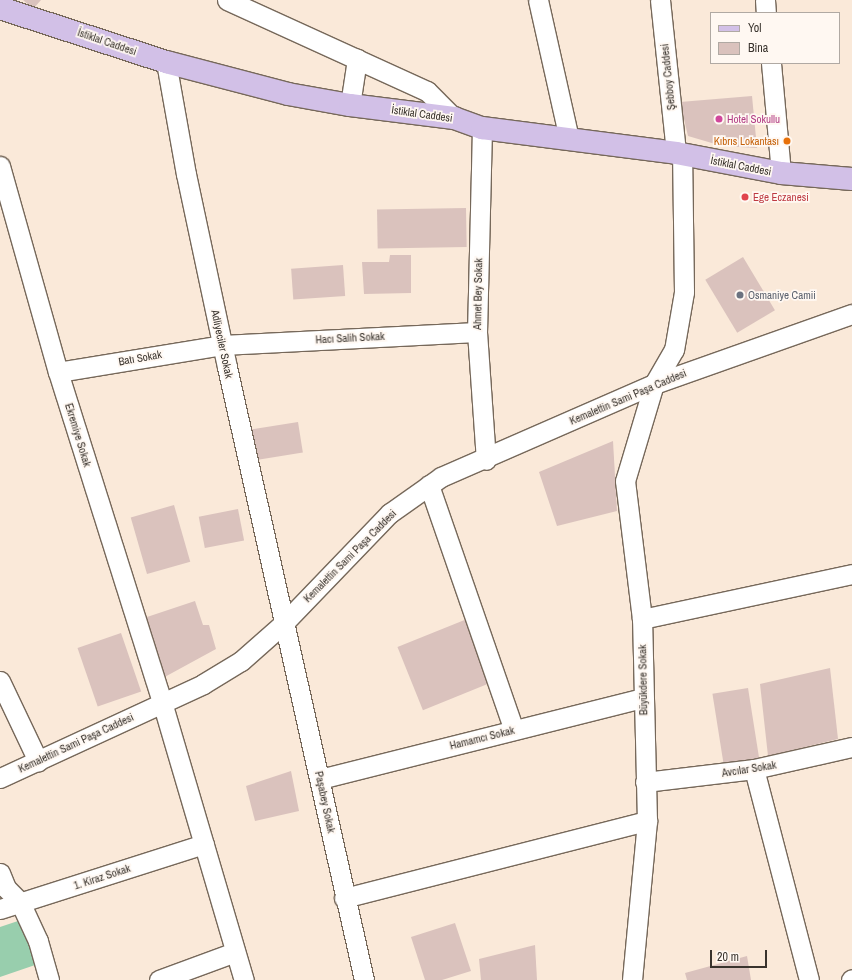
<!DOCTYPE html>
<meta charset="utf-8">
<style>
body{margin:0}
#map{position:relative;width:852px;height:980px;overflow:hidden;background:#fae9d9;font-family:"Archivo Narrow",sans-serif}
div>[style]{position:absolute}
.green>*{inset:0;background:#98cead}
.building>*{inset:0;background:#dac2bd;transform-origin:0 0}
.roads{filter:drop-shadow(1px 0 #76685a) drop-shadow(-1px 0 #76685a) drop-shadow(0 1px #76685a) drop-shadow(0 -1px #76685a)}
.minor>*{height:19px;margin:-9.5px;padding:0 9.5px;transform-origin:9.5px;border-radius:9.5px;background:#fff}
.major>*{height:22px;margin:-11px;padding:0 11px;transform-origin:11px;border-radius:11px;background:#d2c0e7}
.dots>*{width:11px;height:11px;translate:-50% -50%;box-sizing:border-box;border:2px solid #fff8f2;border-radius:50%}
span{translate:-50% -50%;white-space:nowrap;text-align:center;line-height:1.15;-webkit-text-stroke:3.5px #fff8f2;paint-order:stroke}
.street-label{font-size:11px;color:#39332d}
.hotel-label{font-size:11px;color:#b23c85}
.left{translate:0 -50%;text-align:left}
.food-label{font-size:11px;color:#c56008}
.right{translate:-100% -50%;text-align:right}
.health-label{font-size:11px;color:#be3a42}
.worship-label{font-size:11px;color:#5b616d}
.legend{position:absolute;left:710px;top:12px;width:130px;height:52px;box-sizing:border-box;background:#fff8f2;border:1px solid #b0a9a3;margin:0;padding:5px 7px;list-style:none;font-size:12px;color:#39332d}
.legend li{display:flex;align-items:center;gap:8px;height:20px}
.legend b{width:20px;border:1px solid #b0a9a3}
.scale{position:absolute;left:710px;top:950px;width:57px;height:18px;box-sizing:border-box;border:2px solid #39332d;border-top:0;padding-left:5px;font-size:12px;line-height:14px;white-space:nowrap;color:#39332d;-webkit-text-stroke:3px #fff8f2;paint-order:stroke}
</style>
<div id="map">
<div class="green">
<div style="clip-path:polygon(21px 920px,38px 964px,0 977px,0 927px)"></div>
</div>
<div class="building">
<div style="clip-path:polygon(23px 0,41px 0,33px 9px)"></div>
<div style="clip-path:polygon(752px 96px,757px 148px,722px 146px,688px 136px,680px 102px)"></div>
<div style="left:466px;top:208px;width:39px;height:89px;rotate:89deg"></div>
<div style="clip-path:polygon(390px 255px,411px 255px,411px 293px,364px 294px,362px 262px,389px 262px)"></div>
<div style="left:743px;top:257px;width:62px;height:44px;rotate:59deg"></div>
<div style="left:343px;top:265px;width:31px;height:52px;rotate:86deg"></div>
<div style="left:298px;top:422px;width:31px;height:47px;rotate:81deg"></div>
<div style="clip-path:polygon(613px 441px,617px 511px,557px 526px,539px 472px)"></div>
<div style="left:174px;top:505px;width:59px;height:45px;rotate:74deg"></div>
<div style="left:238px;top:509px;width:32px;height:40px;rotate:79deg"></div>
<div style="clip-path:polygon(195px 601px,203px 625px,209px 625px,216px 649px,161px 679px,141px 619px)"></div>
<div style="left:467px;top:619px;width:68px;height:75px;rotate:68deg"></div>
<div style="left:121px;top:633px;width:62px;height:46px;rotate:71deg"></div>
<div style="clip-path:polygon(830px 668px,838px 739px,768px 756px,760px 684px)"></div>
<div style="left:748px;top:688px;width:72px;height:36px;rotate:81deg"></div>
<div style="clip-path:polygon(291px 771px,299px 811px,255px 821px,246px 786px)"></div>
<div style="clip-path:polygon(455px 923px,471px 971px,442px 980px,425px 980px,411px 937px)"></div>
<div style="clip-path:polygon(535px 945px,537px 980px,481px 980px,479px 959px)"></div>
<div style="clip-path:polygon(747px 956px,751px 980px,687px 980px,685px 973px)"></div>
</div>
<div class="roads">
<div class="minor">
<div style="left:227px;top:0;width:220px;rotate:24.5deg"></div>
<div style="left:427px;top:91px;width:38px;rotate:45deg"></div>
<div style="left:538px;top:0;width:142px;rotate:77.4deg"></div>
<div style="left:660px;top:0;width:154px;rotate:84deg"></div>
<div style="left:765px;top:0;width:13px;rotate:86deg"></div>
<div style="left:166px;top:62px;width:114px;rotate:79.9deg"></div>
<div style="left:186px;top:174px;width:197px;rotate:78deg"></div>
<div style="left:227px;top:367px;width:628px;rotate:77.4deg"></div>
<div style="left:771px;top:63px;width:110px;rotate:84.8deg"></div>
<div style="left:350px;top:105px;width:47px;rotate:-81.3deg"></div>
<div style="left:482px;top:128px;width:204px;rotate:91.4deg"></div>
<div style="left:477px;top:332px;width:128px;rotate:86deg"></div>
<div style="left:0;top:166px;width:214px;rotate:74.3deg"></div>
<div style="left:58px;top:372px;width:346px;rotate:72.5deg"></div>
<div style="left:162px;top:702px;width:290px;rotate:73.6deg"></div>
<div style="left:58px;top:372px;width:166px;rotate:-9.3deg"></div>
<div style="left:222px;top:345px;width:255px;rotate:-2.9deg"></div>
<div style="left:429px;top:485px;width:259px;rotate:70.9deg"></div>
<div style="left:642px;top:619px;width:215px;rotate:-12.1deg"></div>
<div style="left:0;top:681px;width:89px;rotate:64.6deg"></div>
<div style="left:754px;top:769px;width:218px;rotate:75.4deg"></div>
<div style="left:0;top:778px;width:224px;rotate:-24.8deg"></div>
<div style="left:203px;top:684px;width:44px;rotate:-31.2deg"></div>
<div style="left:241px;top:661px;width:56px;rotate:-41.4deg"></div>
<div style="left:283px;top:624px;width:154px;rotate:-46.1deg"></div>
<div style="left:390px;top:513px;width:62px;rotate:-35.2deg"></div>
<div style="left:441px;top:477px;width:232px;rotate:-23.6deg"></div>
<div style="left:654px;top:384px;width:210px;rotate:-19.5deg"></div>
<div style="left:320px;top:779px;width:333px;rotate:-14.1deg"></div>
<div style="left:645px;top:782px;width:110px;rotate:-6.8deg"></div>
<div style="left:754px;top:769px;width:100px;rotate:-12.7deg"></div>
<div style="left:0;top:873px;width:16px;rotate:68deg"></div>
<div style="left:6px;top:888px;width:20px;rotate:45deg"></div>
<div style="left:20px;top:902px;width:43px;rotate:65.2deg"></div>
<div style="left:38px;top:941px;width:41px;rotate:74.2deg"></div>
<div style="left:344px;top:898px;width:313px;rotate:-14.3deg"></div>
<div style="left:0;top:909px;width:214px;rotate:-17.7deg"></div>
<div style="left:159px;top:980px;width:81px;rotate:-20.2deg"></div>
<div style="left:632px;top:980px;width:160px;rotate:-84.6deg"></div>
<div style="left:647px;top:821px;width:202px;rotate:-91.4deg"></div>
<div style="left:642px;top:619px;width:139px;rotate:-97deg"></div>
<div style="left:625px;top:481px;width:101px;rotate:-73.4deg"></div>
<div style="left:654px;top:384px;width:39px;rotate:-60deg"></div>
<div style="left:674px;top:350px;width:59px;rotate:-80.2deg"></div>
<div style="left:684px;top:292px;width:138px;rotate:-90.8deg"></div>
<div style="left:851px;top:980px;width:1px;rotate:-45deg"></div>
</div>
<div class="major">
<div style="left:0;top:8px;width:175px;rotate:18deg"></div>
<div style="left:166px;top:62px;width:126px;rotate:14.7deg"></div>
<div style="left:288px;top:94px;width:63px;rotate:10.1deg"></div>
<div style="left:350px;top:105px;width:105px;rotate:7.1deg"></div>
<div style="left:454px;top:118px;width:30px;rotate:20deg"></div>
<div style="left:482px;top:128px;width:196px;rotate:7.3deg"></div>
<div style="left:676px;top:153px;width:107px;rotate:10.8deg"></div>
<div style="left:781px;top:173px;width:71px;rotate:4.8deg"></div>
</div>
</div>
<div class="dots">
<div style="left:719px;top:119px;background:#d1479c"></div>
<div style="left:787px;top:141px;background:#e8710a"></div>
<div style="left:745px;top:197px;background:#e0444e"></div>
<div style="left:740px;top:295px;background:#6b7280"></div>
</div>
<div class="street-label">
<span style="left:107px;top:42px;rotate:19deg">İstiklal Caddesi</span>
<span style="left:668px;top:77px;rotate:-96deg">Şebboy Caddesi</span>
<span style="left:422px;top:114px;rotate:8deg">İstiklal Caddesi</span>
<span style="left:741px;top:166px;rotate:11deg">İstiklal Caddesi</span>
<span style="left:478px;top:294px;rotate:-89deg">Ahmet Bey Sokak</span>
<span style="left:350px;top:338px;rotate:-3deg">Hacı Salih Sokak</span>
<span style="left:222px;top:344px;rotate:78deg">Adliyeciler Sokak</span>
<span style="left:140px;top:358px;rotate:-10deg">Batı Sokak</span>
<span style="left:628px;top:397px;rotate:-23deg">Kemalettin Sami Paşa Caddesi</span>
<span style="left:78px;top:435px;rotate:73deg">Ekremiye Sokak</span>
<span style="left:350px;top:556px;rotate:-45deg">Kemalettin Sami Paşa Caddesi</span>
<span style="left:643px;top:680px;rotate:-91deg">Büyükdere Sokak</span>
<span style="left:482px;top:738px;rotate:-14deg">Hamamcı Sokak</span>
<span style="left:76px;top:743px;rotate:-25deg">Kemalettin Sami Paşa Caddesi</span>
<span style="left:749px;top:769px;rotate:-9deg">Avcılar Sokak</span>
<span style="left:325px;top:802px;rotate:78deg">Paşabey Sokak</span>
<span style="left:102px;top:877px;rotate:-18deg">1. Kiraz Sokak</span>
</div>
<div class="hotel-label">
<span class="left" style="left:727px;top:119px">Hotel Sokullu</span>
</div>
<div class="food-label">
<span class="right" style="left:779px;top:141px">Kıbrıs Lokantası</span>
</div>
<div class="health-label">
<span class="left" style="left:753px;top:197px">Ege Eczanesi</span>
</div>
<div class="worship-label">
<span class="left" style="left:748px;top:295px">Osmaniye Camii</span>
</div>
<ul class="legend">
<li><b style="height:5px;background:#d2c0e7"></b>Yol</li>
<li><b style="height:11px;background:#dac2bd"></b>Bina</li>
</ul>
<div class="scale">20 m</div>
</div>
